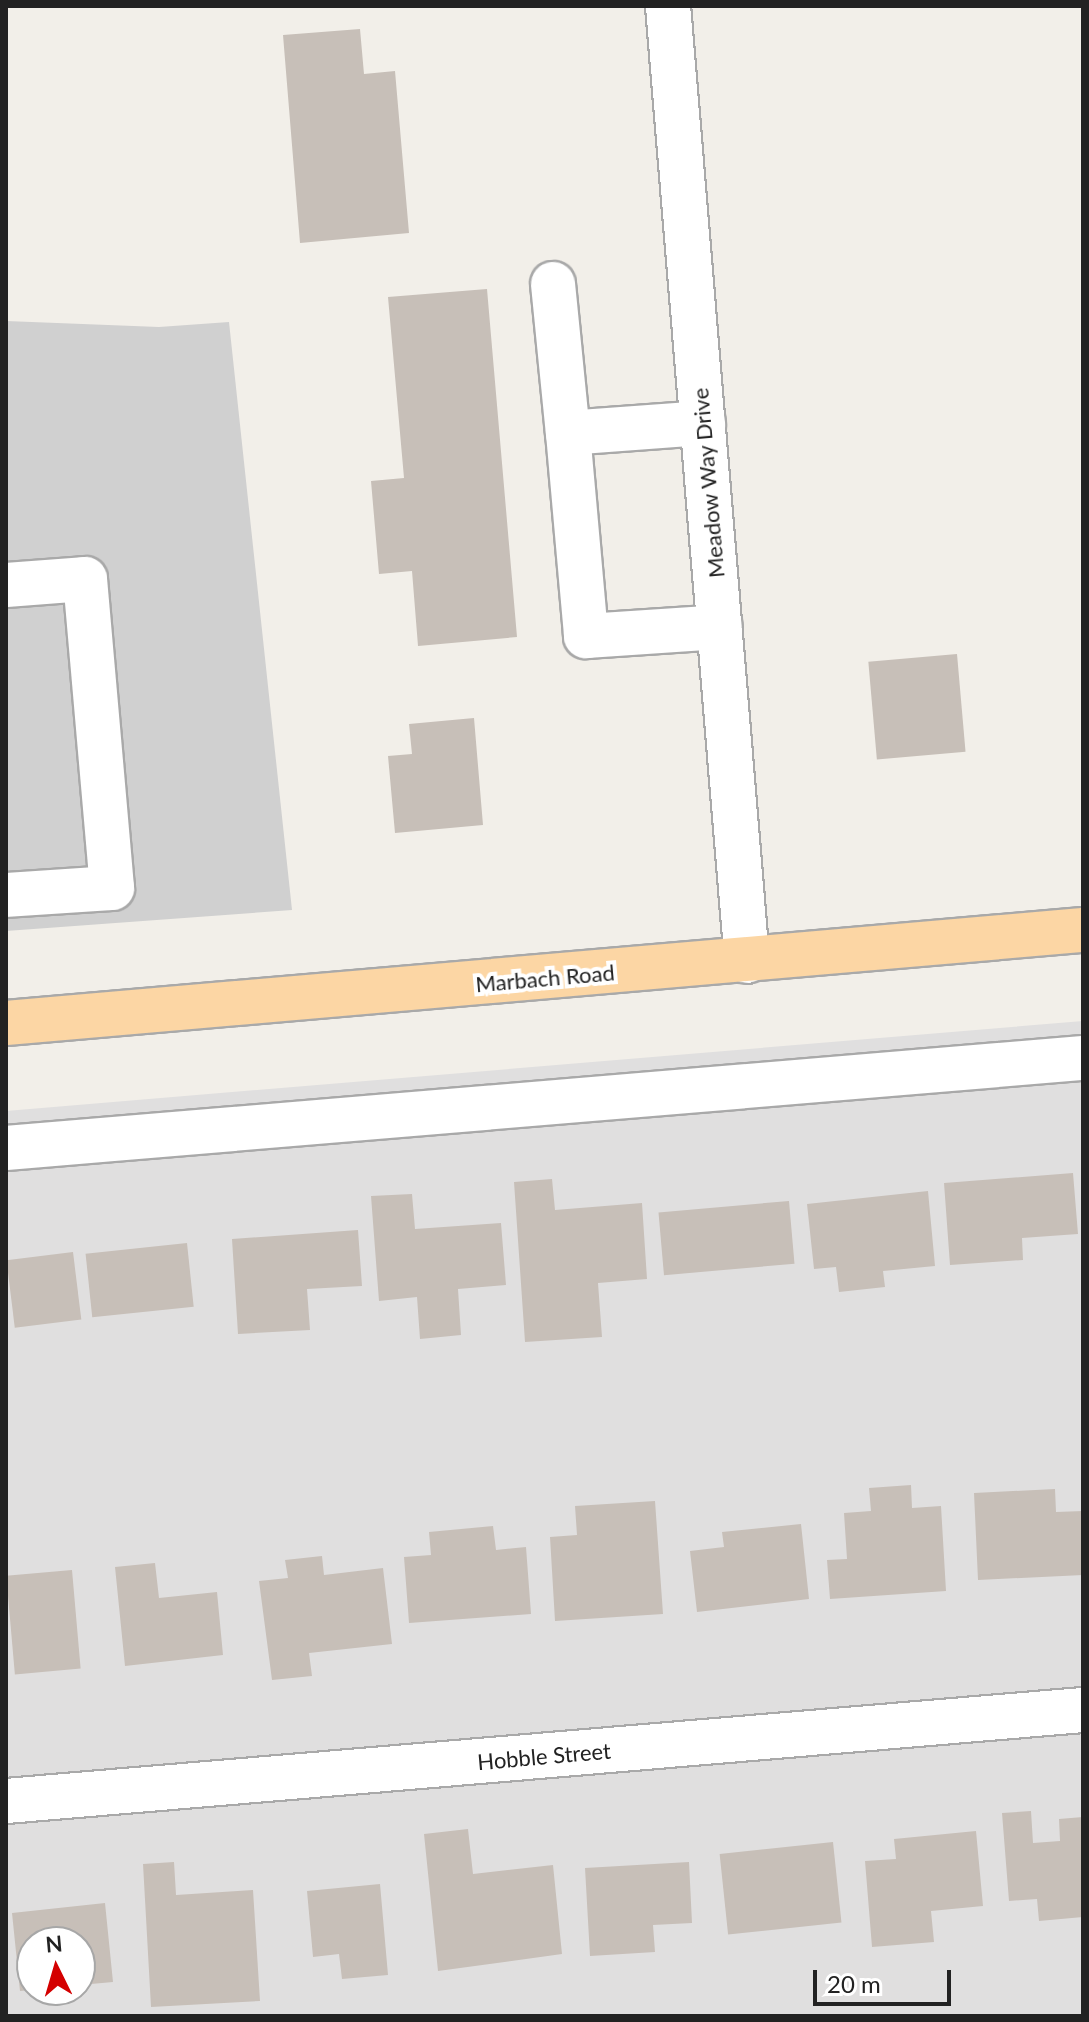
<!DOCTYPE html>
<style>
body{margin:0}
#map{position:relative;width:1089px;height:2022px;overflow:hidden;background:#f2efe9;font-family:Lato,sans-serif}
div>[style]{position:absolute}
.residential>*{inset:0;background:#e0dfdf}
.religious>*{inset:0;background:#d0d0d0}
.building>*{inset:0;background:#c7bfb8;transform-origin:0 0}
.roads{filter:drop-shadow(2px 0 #a9a9a9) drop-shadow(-2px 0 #a9a9a9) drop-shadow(0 2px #a9a9a9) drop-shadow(0 -2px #a9a9a9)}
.minor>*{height:44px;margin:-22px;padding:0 22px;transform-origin:22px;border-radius:22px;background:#fff}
.major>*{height:44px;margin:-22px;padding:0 22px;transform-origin:22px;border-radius:22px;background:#fcd6a4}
span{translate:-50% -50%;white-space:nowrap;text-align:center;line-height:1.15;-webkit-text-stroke:8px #fff;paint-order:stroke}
.street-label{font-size:22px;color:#222}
.frame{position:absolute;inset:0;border:8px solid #222;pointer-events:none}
.north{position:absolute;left:16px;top:1926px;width:80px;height:80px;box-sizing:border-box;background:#fff;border:2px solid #a7a7a7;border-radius:50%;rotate:355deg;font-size:22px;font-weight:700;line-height:32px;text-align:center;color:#222}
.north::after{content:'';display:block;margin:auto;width:28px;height:36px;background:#d40000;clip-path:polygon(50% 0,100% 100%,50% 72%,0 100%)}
.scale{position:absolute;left:813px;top:1970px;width:138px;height:36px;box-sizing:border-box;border:4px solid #222;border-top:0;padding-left:10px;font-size:24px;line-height:28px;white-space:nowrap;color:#222;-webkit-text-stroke:6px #fff;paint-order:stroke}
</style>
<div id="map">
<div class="residential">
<div style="clip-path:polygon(evenodd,1083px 1021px,1083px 2016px,6px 2016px,6px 1111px,1083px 1021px,32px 1942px,80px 1942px,80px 1990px,32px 1990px,32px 1942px)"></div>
</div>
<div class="religious">
<div style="clip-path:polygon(6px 321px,159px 327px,229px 322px,292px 910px,6px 931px)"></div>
</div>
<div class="building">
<div style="clip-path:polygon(360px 29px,364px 74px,395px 71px,409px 233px,300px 243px,283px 35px)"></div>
<div style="clip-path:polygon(487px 289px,517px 637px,418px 646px,412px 571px,379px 574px,371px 481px,404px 478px,388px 297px)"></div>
<div style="left:957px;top:654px;width:98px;height:89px;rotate:85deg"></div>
<div style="clip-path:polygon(474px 718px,483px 825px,395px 833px,388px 756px,412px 754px,409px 724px)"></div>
<div style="clip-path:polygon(1073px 1173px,1078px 1234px,1022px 1238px,1023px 1260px,950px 1265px,944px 1183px)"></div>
<div style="clip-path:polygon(552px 1179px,555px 1210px,642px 1203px,647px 1279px,598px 1283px,602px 1337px,525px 1342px,514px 1182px)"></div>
<div style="clip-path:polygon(928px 1191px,935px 1266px,883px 1271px,885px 1287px,839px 1292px,836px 1267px,814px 1269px,807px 1204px)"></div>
<div style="clip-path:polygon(412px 1194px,415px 1229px,501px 1223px,506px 1285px,458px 1289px,461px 1335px,420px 1339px,417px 1297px,379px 1301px,371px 1196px)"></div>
<div style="left:789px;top:1201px;width:63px;height:131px;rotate:85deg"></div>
<div style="clip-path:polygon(358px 1230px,362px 1286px,307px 1289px,310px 1330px,238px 1334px,232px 1239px)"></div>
<div style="left:187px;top:1243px;width:64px;height:102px;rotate:84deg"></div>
<div style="left:73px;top:1252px;width:68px;height:67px;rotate:83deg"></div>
<div style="clip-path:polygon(911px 1485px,912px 1508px,941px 1506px,946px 1591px,830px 1599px,827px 1560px,847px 1559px,844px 1513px,871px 1511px,869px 1488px)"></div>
<div style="clip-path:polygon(1055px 1489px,1056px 1512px,1083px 1511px,1083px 1575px,978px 1580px,974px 1493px)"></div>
<div style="clip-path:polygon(655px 1501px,663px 1614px,555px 1621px,550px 1537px,577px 1535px,575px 1506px)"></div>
<div style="clip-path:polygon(801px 1524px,809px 1599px,697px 1612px,690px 1551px,724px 1547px,722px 1532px)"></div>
<div style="clip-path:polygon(493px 1526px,496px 1550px,526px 1547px,531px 1614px,409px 1623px,404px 1557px,431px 1555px,429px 1532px)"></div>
<div style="clip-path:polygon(322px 1556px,324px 1575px,383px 1568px,392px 1644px,309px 1653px,312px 1676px,272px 1680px,259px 1581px,288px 1578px,285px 1560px)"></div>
<div style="clip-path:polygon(155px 1563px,159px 1598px,217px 1592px,223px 1655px,125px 1666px,115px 1567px)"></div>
<div style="left:72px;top:1570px;width:99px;height:66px;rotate:85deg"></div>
<div style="clip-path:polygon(1031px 1811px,1033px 1843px,1060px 1841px,1059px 1819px,1083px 1817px,1083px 1917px,1039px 1921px,1037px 1899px,1009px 1901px,1002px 1813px)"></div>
<div style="clip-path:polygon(468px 1829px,473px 1874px,553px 1865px,562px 1954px,438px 1971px,424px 1834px)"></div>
<div style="clip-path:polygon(976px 1831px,983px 1906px,931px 1911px,934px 1942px,872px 1947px,865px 1861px,896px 1859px,894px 1839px)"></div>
<div style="left:833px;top:1842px;width:81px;height:114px;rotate:84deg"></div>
<div style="clip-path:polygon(174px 1862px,176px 1895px,253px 1890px,260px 2001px,151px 2007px,143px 1864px)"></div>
<div style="clip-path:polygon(689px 1862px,692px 1923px,653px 1925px,655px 1952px,590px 1956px,585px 1868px)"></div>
<div style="clip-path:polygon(380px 1884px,388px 1975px,342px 1979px,339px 1954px,313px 1957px,307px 1891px)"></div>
<div style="clip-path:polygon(105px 1903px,113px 1982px,80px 1985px,80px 1942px,32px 1942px,32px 1990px,20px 1991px,12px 1913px)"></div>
</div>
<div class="roads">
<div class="minor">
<div style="left:668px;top:6px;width:958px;rotate:85.27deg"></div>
<div style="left:553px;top:284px;width:150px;rotate:84.3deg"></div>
<div style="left:703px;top:423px;width:135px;rotate:175.8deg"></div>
<div style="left:568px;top:433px;width:204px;rotate:84.9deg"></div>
<div style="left:586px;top:636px;width:134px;rotate:-3.8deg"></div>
<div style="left:6px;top:585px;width:79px;rotate:-4.3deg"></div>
<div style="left:85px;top:579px;width:310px;rotate:85deg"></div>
<div style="left:112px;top:888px;width:106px;rotate:176.2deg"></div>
<div style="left:6px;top:1148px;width:1081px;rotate:-4.78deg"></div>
<div style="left:6px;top:1801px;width:1081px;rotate:-4.83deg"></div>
</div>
<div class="major">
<div style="left:6px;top:1023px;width:1081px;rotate:-4.94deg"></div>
</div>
</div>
<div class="street-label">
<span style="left:708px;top:483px;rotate:-95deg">Meadow Way Drive</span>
<span style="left:545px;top:978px;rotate:-5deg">Marbach Road</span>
<span style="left:544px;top:1756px;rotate:-5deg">Hobble Street</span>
</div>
<div class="frame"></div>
<div class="north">N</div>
<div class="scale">20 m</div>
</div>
